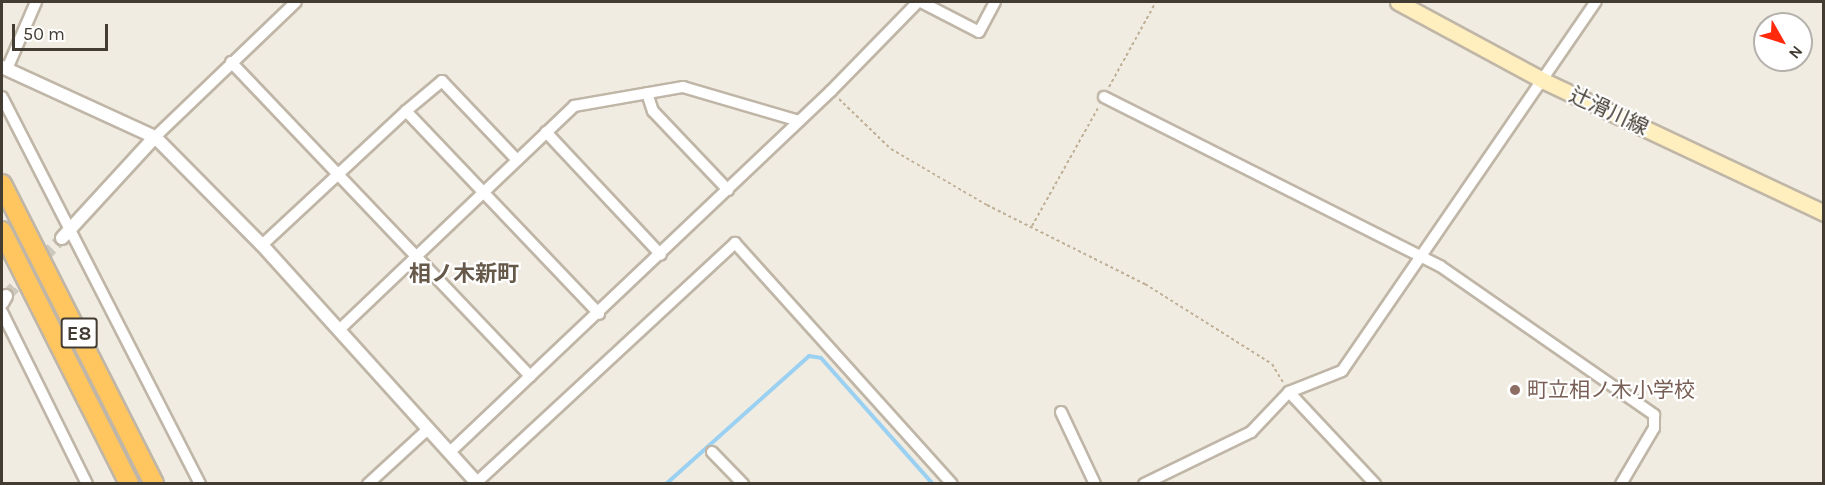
<!DOCTYPE html>
<meta charset="utf-8">
<style>
body{margin:0}
#map{position:relative;width:1825px;height:485px;overflow:hidden;background:#f1ece1;font-family:Karla,"Noto Sans JP",sans-serif}
div>[style]{position:absolute}
.stream>*{height:4px;margin:-2px;padding:0 2px;transform-origin:2px;border-radius:2px;background:#9ad0f2}
.tertiary-tunnel>*{height:12px;margin-top:-6px;transform-origin:0;background:repeating-linear-gradient(90deg,#cec9be 0 12px,transparent 0 18px)}
.path>*{height:2px;margin-top:-1px;transform-origin:0;background:repeating-linear-gradient(90deg,#bfaf95 0 3px,transparent 0 6px)}
.roads{filter:drop-shadow(2px 0 #c0b6a7) drop-shadow(-2px 0 #c0b6a7) drop-shadow(0 2px #c0b6a7) drop-shadow(0 -2px #c0b6a7)}
.minor>*{height:10px;margin:-5px;padding:0 5px;transform-origin:5px;border-radius:5px;background:#fff}
.tertiary>*{height:12px;margin:-6px;padding:0 6px;transform-origin:6px;border-radius:6px;background:#fff}
.secondary>*{height:15px;margin:-7.5px;padding:0 7.5px;transform-origin:7.5px;border-radius:7.5px;background:#ffeebe}
.motorway>*{height:18px;margin:-9px;padding:0 9px;transform-origin:9px;border-radius:9px;background:#ffc65f}
.dots>*{width:16px;height:16px;translate:-50% -50%;box-sizing:border-box;border:3px solid #fff;border-radius:50%}
span{translate:-50% -50%;white-space:nowrap;text-align:center;line-height:1.15;-webkit-text-stroke:4.5px #fff;paint-order:stroke}
.shield-label span{padding:2px 4px;background:#fff;border:2px solid;border-radius:4px;-webkit-text-stroke-width:0}
.shield-label{font-size:20px;color:#433c32;font-weight:700}
.street-label{font-size:21px;color:#433c32}
.education-label{font-size:21px;color:#785e54}
.left{translate:0 -50%;text-align:left}
.neighbourhood-label{font-size:22px;color:#665949;font-weight:700}
.frame{position:absolute;inset:0;border:3px solid #433c32;pointer-events:none}
.north{position:absolute;left:1753px;top:12px;width:60px;height:60px;box-sizing:border-box;background:#fff;border:2px solid #b4b1ad;border-radius:50%;rotate:129deg;font-size:16px;font-weight:700;line-height:24px;text-align:center;color:#433c32}
.north::after{content:'';display:block;margin:auto;width:21px;height:27px;background:#ff290b;clip-path:polygon(50% 0,100% 100%,50% 72%,0 100%)}
.scale{position:absolute;left:12px;top:24px;width:96px;height:27px;box-sizing:border-box;border:3px solid #433c32;border-top:0;padding-left:8px;font-size:18px;line-height:21px;white-space:nowrap;color:#433c32;-webkit-text-stroke:4px #fff;paint-order:stroke}
</style>
<div id="map">
<div class="stream">
<div style="left:666px;top:484px;width:192px;rotate:-41.8deg"></div>
<div style="left:809px;top:356px;width:12px;rotate:9deg"></div>
<div style="left:821px;top:358px;width:169px;rotate:48.4deg"></div>
</div>
<div class="tertiary-tunnel">
<div style="left:6px;top:296px;width:81px;rotate:-46deg"></div>
</div>
<div class="path">
<div style="left:1109px;top:87px;width:97px;rotate:-61.1deg"></div>
<div style="left:839px;top:99px;width:72px;rotate:43.9deg"></div>
<div style="left:891px;top:149px;width:111px;rotate:30.3deg"></div>
<div style="left:987px;top:205px;width:177px;rotate:26.6deg"></div>
<div style="left:1145px;top:284px;width:150px;rotate:32.2deg"></div>
<div style="left:1272px;top:364px;width:21px;rotate:59deg"></div>
<div style="left:1032px;top:226px;width:135px;rotate:-60.8deg"></div>
</div>
<div class="roads">
<div class="minor">
<div style="left:921px;top:2px;width:65px;rotate:27.3deg"></div>
<div style="left:979px;top:32px;width:34px;rotate:-62deg"></div>
<div style="left:231px;top:62px;width:434px;rotate:46.4deg"></div>
<div style="left:7px;top:69px;width:73px;rotate:-66.6deg"></div>
<div style="left:647px;top:93px;width:19px;rotate:72deg"></div>
<div style="left:653px;top:111px;width:109px;rotate:46.5deg"></div>
<div style="left:2px;top:97px;width:435px;rotate:62.9deg"></div>
<div style="left:1104px;top:97px;width:376px;rotate:26.7deg"></div>
<div style="left:1440px;top:266px;width:261px;rotate:34.8deg"></div>
<div style="left:1654px;top:415px;width:13px;rotate:90deg"></div>
<div style="left:1654px;top:428px;width:65px;rotate:120.5deg"></div>
<div style="left:406px;top:111px;width:47px;rotate:-39.8deg"></div>
<div style="left:442px;top:81px;width:109px;rotate:46.5deg"></div>
<div style="left:546px;top:132px;width:168px;rotate:46.9deg"></div>
<div style="left:155px;top:137px;width:195px;rotate:-43.8deg"></div>
<div style="left:262px;top:245px;width:197px;rotate:-42.9deg"></div>
<div style="left:406px;top:111px;width:280px;rotate:46.4deg"></div>
<div style="left:2px;top:312px;width:192px;rotate:63.7deg"></div>
<div style="left:339px;top:330px;width:325px;rotate:-43.6deg"></div>
<div style="left:574px;top:106px;width:111px;rotate:-9.9deg"></div>
<div style="left:683px;top:87px;width:121px;rotate:16.3deg"></div>
<div style="left:1289px;top:392px;width:126px;rotate:46.9deg"></div>
<div style="left:1061px;top:412px;width:80px;rotate:64.7deg"></div>
<div style="left:450px;top:452px;width:525px;rotate:-43.46deg"></div>
<div style="left:831px;top:91px;width:124px;rotate:-45.7deg"></div>
<div style="left:712px;top:452px;width:45px;rotate:45.9deg"></div>
<div style="left:477px;top:482px;width:352px;rotate:-42.8deg"></div>
<div style="left:735px;top:243px;width:324px;rotate:48deg"></div>
<div style="left:368px;top:484px;width:81px;rotate:-42.5deg"></div>
<div style="left:1144px;top:484px;width:119px;rotate:-25.9deg"></div>
<div style="left:1251px;top:432px;width:55px;rotate:-46.5deg"></div>
<div style="left:1289px;top:392px;width:57px;rotate:-21.6deg"></div>
<div style="left:1342px;top:371px;width:448px;rotate:-55.5deg"></div>
</div>
<div class="tertiary">
<div style="left:2px;top:67px;width:168px;rotate:24.6deg"></div>
<div style="left:155px;top:137px;width:152px;rotate:45.3deg"></div>
<div style="left:262px;top:245px;width:322px;rotate:47.9deg"></div>
<div style="left:62px;top:238px;width:137px;rotate:-47.4deg"></div>
<div style="left:2px;top:303px;width:8px;rotate:-60deg"></div>
</div>
<div class="secondary">
<div style="left:1398px;top:2px;width:166px;rotate:28.4deg"></div>
<div style="left:1544px;top:81px;width:310px;rotate:25.2deg"></div>
</div>
<div class="motorway">
<div style="left:2px;top:184px;width:336px;rotate:63.1deg"></div>
<div style="left:2px;top:231px;width:283px;rotate:63.3deg"></div>
</div>
</div>
<div class="dots">
<div style="left:1515px;top:390px;background:#8d6e63"></div>
</div>
<div class="shield-label">
<span style="left:79px;top:333px">E8</span>
</div>
<div class="street-label">
<span style="left:1609px;top:111px;rotate:25deg">辻滑川線</span>
</div>
<div class="education-label">
<span class="left" style="left:1527px;top:390px">町立相ノ木小学校</span>
</div>
<div class="neighbourhood-label">
<span style="left:464px;top:275px">相ノ木新町</span>
</div>
<div class="frame"></div>
<div class="north">N</div>
<div class="scale">50 m</div>
</div>
